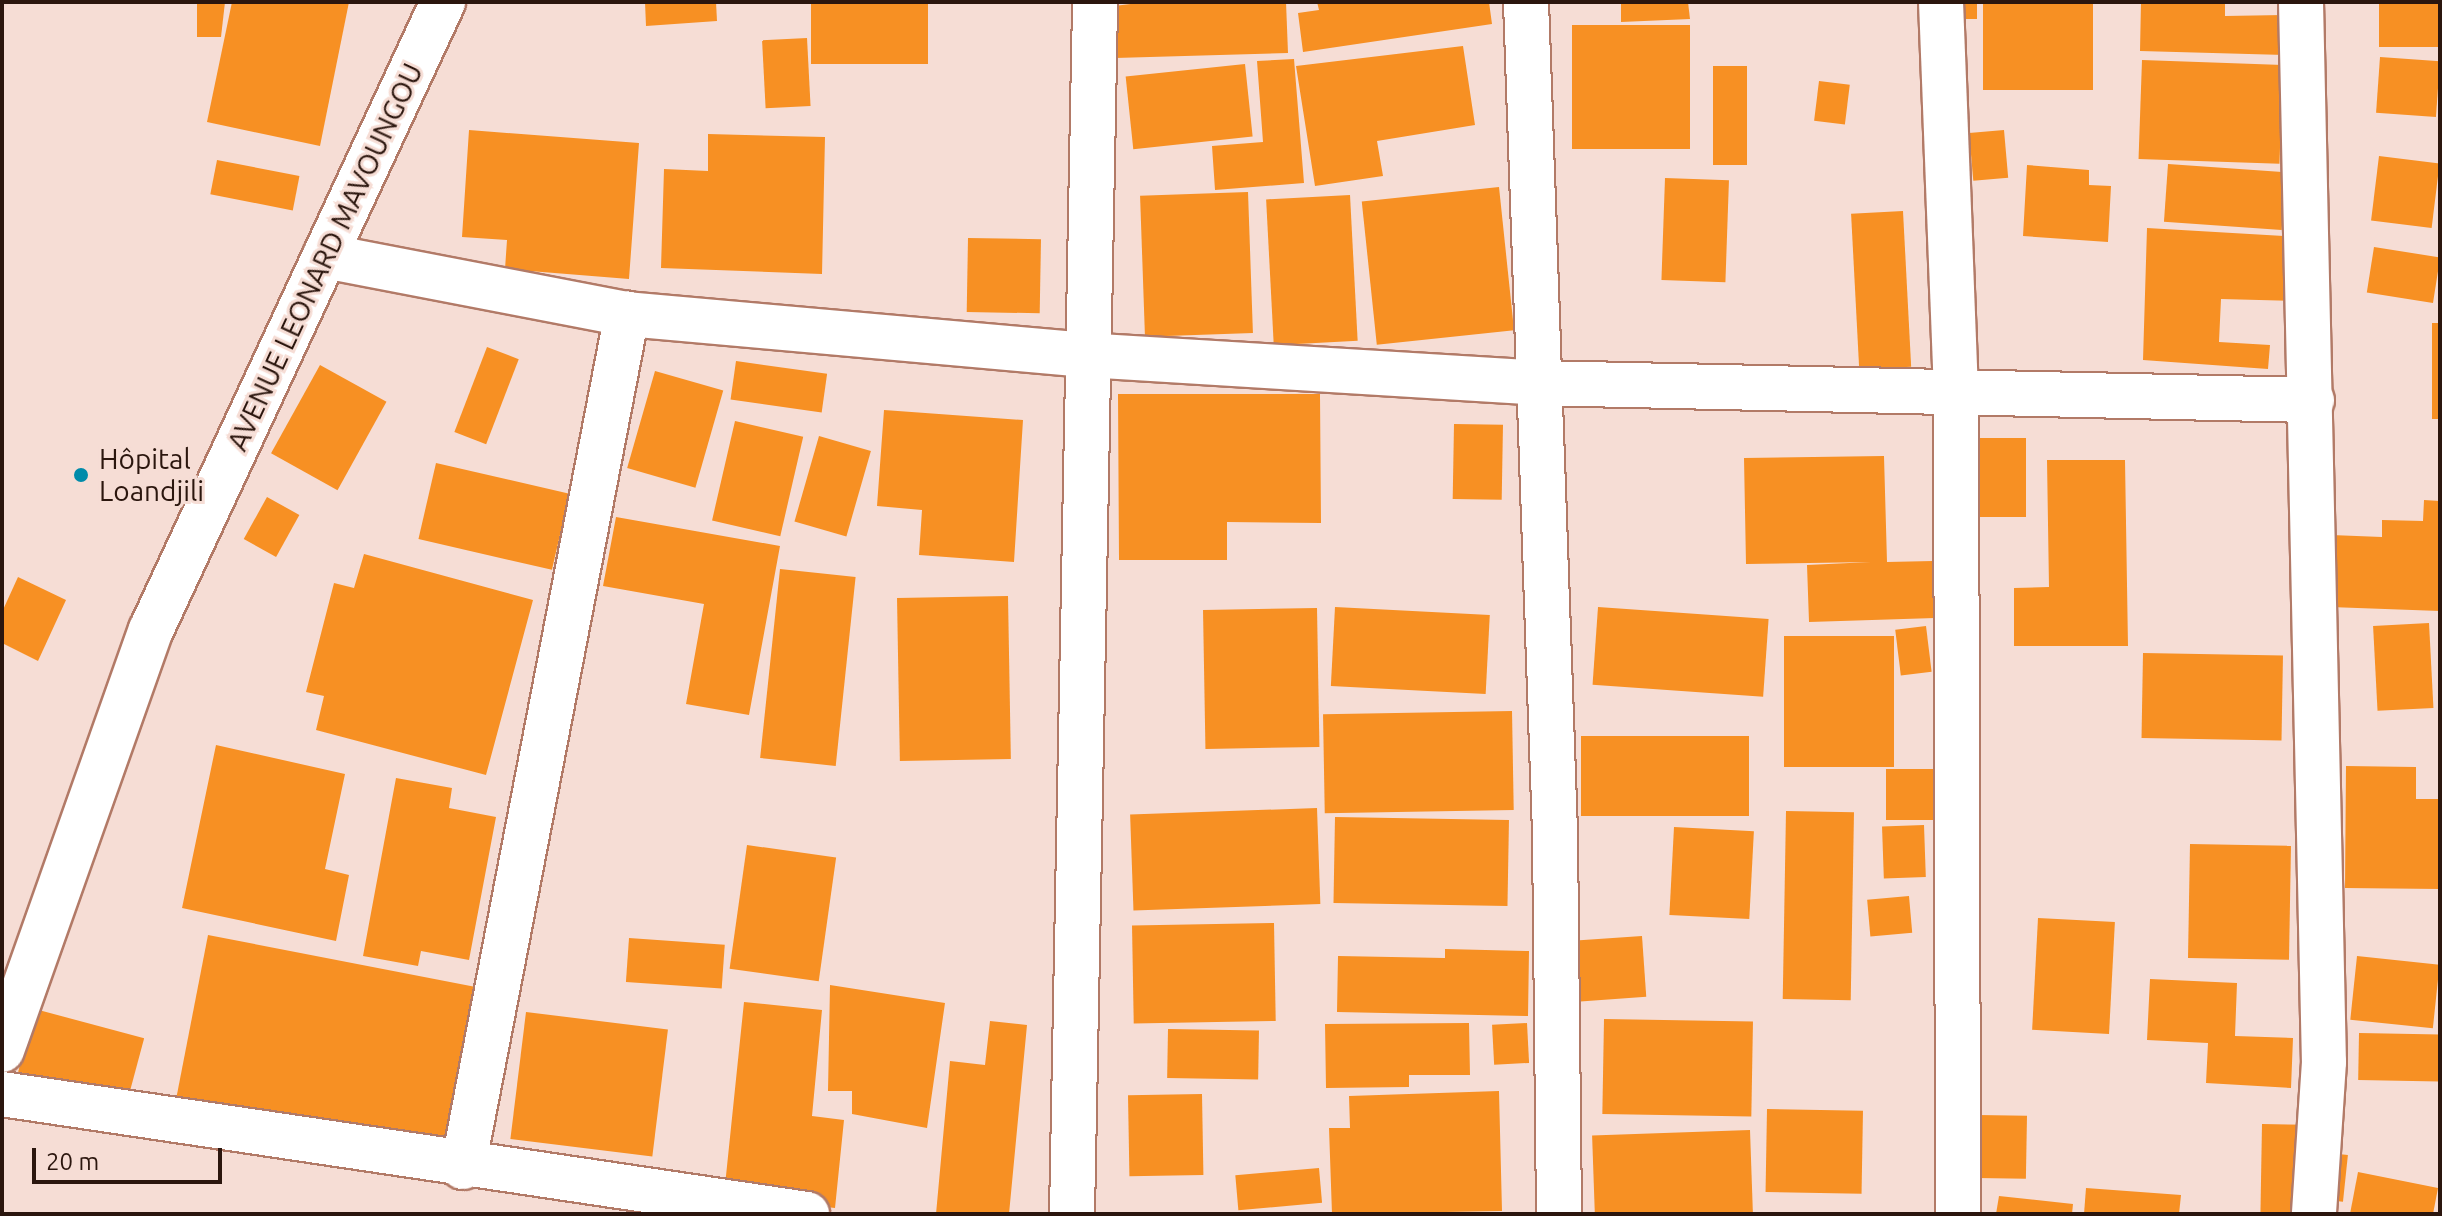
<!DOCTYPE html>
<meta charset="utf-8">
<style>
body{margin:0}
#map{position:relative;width:2442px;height:1216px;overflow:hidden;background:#f6ddd5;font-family:Ubuntu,sans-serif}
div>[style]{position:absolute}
.building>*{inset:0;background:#f79023;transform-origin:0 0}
.roads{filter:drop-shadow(2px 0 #b27a67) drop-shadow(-2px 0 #b27a67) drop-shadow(0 2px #b27a67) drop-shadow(0 -2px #b27a67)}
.minor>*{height:44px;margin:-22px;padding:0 22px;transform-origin:22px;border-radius:22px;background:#fff}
.dots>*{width:22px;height:22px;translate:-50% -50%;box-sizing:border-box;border:4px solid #f6ddd5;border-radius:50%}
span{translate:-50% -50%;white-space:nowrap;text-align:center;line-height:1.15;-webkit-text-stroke:6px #f6ddd5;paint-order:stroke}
.street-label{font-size:28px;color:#2b160e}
.poi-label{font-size:28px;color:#2b160e}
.left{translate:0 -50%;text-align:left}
.frame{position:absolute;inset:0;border:4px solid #2b160e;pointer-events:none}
.scale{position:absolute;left:32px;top:1148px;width:190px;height:36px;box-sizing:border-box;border:4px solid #2b160e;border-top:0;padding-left:10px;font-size:24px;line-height:28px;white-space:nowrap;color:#2b160e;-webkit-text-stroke:6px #f6ddd5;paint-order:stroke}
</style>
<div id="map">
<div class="building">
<div style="clip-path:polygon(197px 2px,225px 2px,221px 37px,197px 37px)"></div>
<div style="clip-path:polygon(232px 2px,349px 2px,320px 146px,207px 122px)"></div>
<div style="clip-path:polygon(645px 2px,716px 2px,717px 21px,646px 26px)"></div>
<div style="left:811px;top:2px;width:117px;height:62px"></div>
<div style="clip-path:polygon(1147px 2px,1286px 2px,1288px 53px,1115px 58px,1114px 6px)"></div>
<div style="clip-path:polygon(1317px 2px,1489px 2px,1492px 24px,1303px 52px,1298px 13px,1319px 10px)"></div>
<div style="clip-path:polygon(1621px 2px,1688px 2px,1690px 19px,1621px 22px)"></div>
<div style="left:1952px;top:2px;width:25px;height:17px"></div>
<div style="left:1983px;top:2px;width:110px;height:88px"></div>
<div style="clip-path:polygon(2141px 2px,2225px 2px,2225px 16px,2283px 15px,2285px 55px,2140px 51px)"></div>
<div style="left:2379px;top:2px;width:61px;height:45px"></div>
<div style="left:1690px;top:25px;width:124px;height:118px;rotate:90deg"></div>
<div style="left:807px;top:38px;width:68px;height:45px;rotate:87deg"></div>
<div style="clip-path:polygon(1463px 46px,1475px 125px,1377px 141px,1383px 176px,1315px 186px,1296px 66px)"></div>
<div style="left:2380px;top:57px;width:60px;height:56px;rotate:4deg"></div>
<div style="clip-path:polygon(1294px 59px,1304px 183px,1215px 190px,1212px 146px,1263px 142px,1257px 61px)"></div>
<div style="left:2142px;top:60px;width:141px;height:99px;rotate:2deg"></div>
<div style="left:1245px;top:64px;width:73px;height:120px;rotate:84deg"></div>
<div style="left:1713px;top:66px;width:34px;height:99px"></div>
<div style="left:1819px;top:81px;width:31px;height:40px;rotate:7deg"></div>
<div style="clip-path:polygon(469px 130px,639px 143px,629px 279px,505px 269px,507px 240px,462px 237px)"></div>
<div style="left:2004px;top:130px;width:48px;height:35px;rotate:85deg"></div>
<div style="clip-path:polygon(708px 134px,825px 137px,822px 274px,661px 268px,664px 169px,708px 171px)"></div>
<div style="left:2379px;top:156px;width:61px;height:65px;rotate:7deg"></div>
<div style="left:217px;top:160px;width:84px;height:35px;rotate:11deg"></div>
<div style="left:2168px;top:164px;width:118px;height:58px;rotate:4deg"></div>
<div style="clip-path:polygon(2027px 165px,2089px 170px,2089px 185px,2111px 186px,2108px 242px,2023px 236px)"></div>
<div style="left:1665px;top:178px;width:64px;height:102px;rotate:2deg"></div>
<div style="left:1499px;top:187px;width:144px;height:138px;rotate:84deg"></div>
<div style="left:1248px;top:192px;width:141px;height:108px;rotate:88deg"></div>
<div style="left:1350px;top:195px;width:146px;height:84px;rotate:87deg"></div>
<div style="left:1903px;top:211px;width:156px;height:52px;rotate:87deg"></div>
<div style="clip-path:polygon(2147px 228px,2301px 237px,2297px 301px,2221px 299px,2219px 342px,2270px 345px,2268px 369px,2143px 360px)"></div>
<div style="left:968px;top:238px;width:73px;height:74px;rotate:1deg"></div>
<div style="left:2374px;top:247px;width:67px;height:46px;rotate:9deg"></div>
<div style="left:2432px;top:323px;width:8px;height:96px"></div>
<div style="left:487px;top:347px;width:34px;height:91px;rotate:21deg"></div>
<div style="left:736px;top:361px;width:92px;height:39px;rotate:8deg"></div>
<div style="left:320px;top:365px;width:76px;height:101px;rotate:29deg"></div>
<div style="left:655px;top:371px;width:71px;height:101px;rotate:16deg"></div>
<div style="clip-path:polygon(1118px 394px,1320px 394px,1321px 523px,1227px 522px,1227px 560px,1119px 560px)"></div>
<div style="clip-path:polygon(884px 410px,1023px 420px,1014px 562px,919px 555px,922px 510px,877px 506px)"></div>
<div style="left:735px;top:421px;width:70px;height:102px;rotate:13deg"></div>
<div style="left:1454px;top:424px;width:49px;height:75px;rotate:1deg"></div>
<div style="left:819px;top:436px;width:54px;height:89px;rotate:16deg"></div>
<div style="left:1968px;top:438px;width:58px;height:79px"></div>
<div style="clip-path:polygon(1884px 456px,1887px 562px,1933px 561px,1935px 618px,1809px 622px,1807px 565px,1871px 562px,1746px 564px,1744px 458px)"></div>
<div style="clip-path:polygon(2047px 460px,2125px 460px,2128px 646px,2014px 646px,2014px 588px,2049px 587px)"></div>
<div style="left:436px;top:463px;width:137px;height:78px;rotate:13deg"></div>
<div style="left:267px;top:497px;width:37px;height:48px;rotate:29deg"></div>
<div style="clip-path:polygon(2424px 500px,2440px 501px,2440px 611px,2330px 607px,2331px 535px,2382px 537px,2382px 520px,2423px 521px)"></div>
<div style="clip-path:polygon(616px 517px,780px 546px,749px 715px,686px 704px,704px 604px,603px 586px)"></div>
<div style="clip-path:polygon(364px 554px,533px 600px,486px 775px,316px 730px,324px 696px,306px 692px,334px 583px,354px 588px)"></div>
<div style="left:780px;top:569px;width:76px;height:190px;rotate:6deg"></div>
<div style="clip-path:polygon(18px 577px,66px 600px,38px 661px,2px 643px,2px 612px)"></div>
<div style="left:1008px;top:596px;width:163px;height:111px;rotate:89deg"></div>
<div style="left:1335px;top:607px;width:155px;height:79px;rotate:3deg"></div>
<div style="left:1598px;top:607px;width:171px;height:78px;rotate:4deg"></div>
<div style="left:1317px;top:608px;width:139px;height:114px;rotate:89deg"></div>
<div style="left:2429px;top:623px;width:85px;height:56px;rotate:87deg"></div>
<div style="left:1926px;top:626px;width:46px;height:31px;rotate:83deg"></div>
<div style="left:1784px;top:636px;width:110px;height:131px"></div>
<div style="left:2143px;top:653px;width:140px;height:85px;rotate:1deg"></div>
<div style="left:1512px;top:711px;width:99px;height:189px;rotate:89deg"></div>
<div style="left:1581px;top:736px;width:168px;height:80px"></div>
<div style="clip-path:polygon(216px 745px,345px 774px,325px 869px,349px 875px,336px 941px,182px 908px)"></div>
<div style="clip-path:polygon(2346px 766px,2416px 767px,2416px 799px,2440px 799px,2440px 889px,2345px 888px)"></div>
<div style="left:1886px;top:769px;width:50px;height:51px"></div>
<div style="clip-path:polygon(396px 778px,452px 788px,449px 808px,496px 817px,469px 960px,421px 951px,418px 966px,363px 956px)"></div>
<div style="left:1317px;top:808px;width:96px;height:187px;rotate:88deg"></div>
<div style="left:1786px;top:811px;width:68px;height:188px;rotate:1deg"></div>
<div style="left:1335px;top:817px;width:174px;height:86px;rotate:1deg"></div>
<div style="left:1924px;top:825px;width:52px;height:42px;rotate:88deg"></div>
<div style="left:1674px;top:827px;width:80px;height:88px;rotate:3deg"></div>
<div style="left:2190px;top:844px;width:101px;height:114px;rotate:1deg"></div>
<div style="left:747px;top:845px;width:90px;height:125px;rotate:8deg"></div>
<div style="left:1909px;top:896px;width:37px;height:42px;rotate:85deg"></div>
<div style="left:2038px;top:918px;width:77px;height:112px;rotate:3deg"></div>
<div style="left:1274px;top:923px;width:98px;height:142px;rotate:89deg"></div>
<div style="left:208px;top:935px;width:278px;height:173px;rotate:11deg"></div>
<div style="left:1642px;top:936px;width:61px;height:66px;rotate:86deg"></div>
<div style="left:629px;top:938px;width:96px;height:44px;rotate:4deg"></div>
<div style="clip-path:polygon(1445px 949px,1529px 951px,1528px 1016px,1337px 1012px,1338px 956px,1445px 958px)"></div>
<div style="left:2357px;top:956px;width:83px;height:64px;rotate:6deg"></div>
<div style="clip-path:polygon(2150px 979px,2237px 983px,2235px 1036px,2293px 1038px,2291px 1088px,2206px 1083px,2208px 1043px,2147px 1040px)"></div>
<div style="clip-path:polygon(830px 985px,945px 1003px,927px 1128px,852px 1114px,852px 1091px,828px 1091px)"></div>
<div style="clip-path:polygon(744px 1002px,822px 1010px,812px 1116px,844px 1120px,835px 1208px,724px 1195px)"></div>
<div style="left:35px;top:1009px;width:113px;height:65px;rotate:15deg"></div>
<div style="left:526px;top:1012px;width:143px;height:128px;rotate:7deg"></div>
<div style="left:1604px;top:1019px;width:149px;height:95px;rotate:1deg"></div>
<div style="clip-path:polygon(990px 1021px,1027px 1025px,1009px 1214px,936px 1214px,950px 1061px,985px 1065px)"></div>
<div style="clip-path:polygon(1469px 1023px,1470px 1075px,1409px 1075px,1409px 1087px,1326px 1088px,1325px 1024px)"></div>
<div style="left:1527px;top:1023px;width:40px;height:35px;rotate:87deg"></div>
<div style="left:1168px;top:1029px;width:91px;height:49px;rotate:1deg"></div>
<div style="left:2359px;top:1033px;width:81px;height:47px;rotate:1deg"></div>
<div style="clip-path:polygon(1499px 1091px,1502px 1211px,1332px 1214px,1329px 1128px,1350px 1128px,1349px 1096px)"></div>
<div style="left:1202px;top:1094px;width:81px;height:74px;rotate:89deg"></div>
<div style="left:1767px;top:1109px;width:96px;height:83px;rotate:1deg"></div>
<div style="left:1978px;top:1115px;width:49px;height:63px;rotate:1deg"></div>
<div style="left:2262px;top:1124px;width:49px;height:90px;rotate:1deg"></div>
<div style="left:1750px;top:1130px;width:84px;height:158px;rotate:88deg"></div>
<div style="left:2329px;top:1153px;width:19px;height:47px;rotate:6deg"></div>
<div style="left:1319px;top:1168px;width:35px;height:84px;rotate:85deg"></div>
<div style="clip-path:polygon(2358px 1172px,2438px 1188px,2433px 1214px,2350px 1214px)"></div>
<div style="clip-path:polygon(2086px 1188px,2181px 1195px,2179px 1214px,2084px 1214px)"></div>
<div style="clip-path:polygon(1999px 1196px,2073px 1204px,2072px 1214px,1996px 1214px)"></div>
</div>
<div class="roads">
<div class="minor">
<div style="left:1526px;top:2px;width:833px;rotate:88deg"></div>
<div style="left:1555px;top:834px;width:380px;rotate:89.4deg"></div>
<div style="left:1941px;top:2px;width:385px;rotate:87.8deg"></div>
<div style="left:1956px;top:387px;width:827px;rotate:89.86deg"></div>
<div style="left:2301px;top:2px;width:1060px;rotate:88.76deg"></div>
<div style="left:2324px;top:1062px;width:152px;rotate:93.8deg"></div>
<div style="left:325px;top:256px;width:308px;rotate:10.9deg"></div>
<div style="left:627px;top:314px;width:459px;rotate:5.1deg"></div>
<div style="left:1084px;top:355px;width:454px;rotate:3.5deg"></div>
<div style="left:1537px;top:383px;width:775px;rotate:1.26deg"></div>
<div style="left:2px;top:1050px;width:446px;rotate:-70.5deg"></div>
<div style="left:151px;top:630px;width:693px;rotate:-65.06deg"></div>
<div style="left:2px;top:1094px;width:814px;rotate:8.48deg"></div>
<div style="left:463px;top:1167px;width:869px;rotate:-79.12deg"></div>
<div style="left:1072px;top:1214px;width:1212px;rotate:-88.91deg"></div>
</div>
</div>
<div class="dots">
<div style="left:81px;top:475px;background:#008baa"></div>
</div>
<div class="street-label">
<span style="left:325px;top:257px;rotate:-65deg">AVENUE LEONARD MAVOUNGOU</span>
</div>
<div class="poi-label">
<span class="left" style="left:99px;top:475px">Hôpital<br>Loandjili</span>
</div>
<div class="frame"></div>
<div class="scale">20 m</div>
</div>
